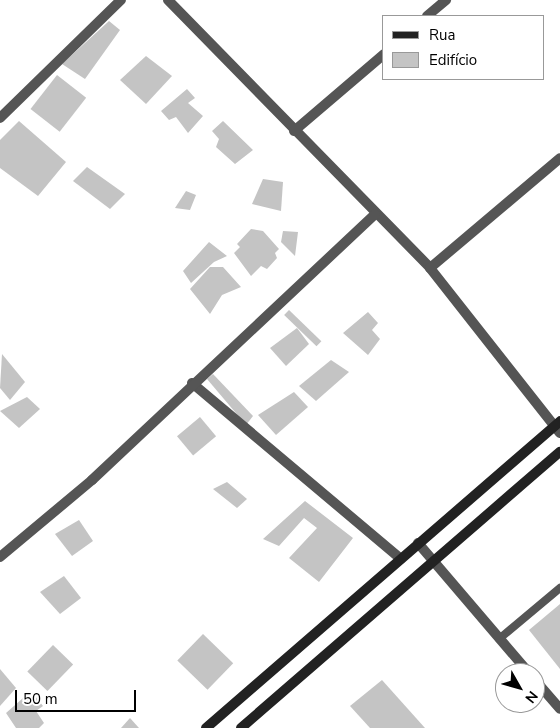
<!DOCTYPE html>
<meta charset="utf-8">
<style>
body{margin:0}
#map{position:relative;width:560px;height:728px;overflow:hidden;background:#fff;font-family:"Nunito Sans",sans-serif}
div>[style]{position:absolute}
.building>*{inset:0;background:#c4c4c4;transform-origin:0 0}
.lane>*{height:8px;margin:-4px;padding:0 4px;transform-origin:4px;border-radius:4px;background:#555}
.street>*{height:10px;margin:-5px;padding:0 5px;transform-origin:5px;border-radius:5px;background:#555}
.secondary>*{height:10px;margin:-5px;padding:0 5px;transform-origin:5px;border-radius:5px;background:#222}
span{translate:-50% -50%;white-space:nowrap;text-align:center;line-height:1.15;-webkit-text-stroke:4px #fff;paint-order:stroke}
.legend{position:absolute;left:382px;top:15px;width:162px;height:65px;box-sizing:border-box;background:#fff;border:1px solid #999;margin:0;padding:6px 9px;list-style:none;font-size:15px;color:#000}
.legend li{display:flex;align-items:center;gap:10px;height:25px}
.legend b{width:25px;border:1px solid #999}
.north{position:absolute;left:495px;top:663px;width:50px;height:50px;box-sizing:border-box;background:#fff;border:1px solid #999;border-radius:50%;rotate:128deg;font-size:14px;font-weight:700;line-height:20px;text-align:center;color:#000}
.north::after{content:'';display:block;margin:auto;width:18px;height:22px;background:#000;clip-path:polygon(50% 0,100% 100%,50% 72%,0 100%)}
.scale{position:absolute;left:15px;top:690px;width:121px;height:22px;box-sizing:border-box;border:2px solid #000;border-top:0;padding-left:6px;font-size:15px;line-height:18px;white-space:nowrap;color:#000;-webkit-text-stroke:4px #fff;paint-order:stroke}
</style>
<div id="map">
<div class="building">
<div style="clip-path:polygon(109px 21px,120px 30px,85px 79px,62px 64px)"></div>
<div style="clip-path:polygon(146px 56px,172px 76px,146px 104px,120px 80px)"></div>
<div style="left:57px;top:75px;width:37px;height:43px;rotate:38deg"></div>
<div style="clip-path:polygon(187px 89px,195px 98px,188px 103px,203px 116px,188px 133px,176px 117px,169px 120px,161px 111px)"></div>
<div style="clip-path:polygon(19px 121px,66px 162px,38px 196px,0 168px,0 140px)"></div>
<div style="clip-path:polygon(223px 121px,253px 150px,235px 164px,216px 147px,219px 139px,212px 131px)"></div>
<div style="clip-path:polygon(87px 167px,125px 194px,110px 209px,73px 181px)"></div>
<div style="clip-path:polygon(263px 179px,283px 182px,281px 211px,252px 204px)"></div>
<div style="clip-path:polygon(186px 191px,196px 195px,190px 210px,175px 208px)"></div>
<div style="clip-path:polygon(251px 229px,263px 231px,279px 249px,275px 253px,277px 258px,267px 269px,261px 266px,251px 276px,234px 253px,240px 247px,237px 244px)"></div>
<div style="clip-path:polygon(283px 231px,298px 232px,295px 256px,281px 242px)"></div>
<div style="clip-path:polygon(209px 242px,227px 256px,214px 262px,191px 283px,183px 271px)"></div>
<div style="clip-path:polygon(210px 267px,223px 267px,241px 287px,222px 295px,210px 314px,190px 289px)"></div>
<div style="left:289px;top:310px;width:45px;height:7px;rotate:44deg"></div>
<div style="clip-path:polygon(368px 312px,378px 323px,372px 330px,380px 339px,368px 355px,343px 333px)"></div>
<div style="clip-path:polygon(297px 328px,309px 344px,286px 366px,270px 348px)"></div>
<div style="clip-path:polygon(2px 354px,25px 382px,10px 400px,0 388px)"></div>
<div style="clip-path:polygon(331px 360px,349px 372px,316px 401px,299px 386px)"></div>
<div style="clip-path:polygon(213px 374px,253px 416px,246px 425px,207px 379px)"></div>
<div style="clip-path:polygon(294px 392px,308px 407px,276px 435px,258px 415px)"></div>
<div style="clip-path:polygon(27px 397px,40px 409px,19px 428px,0 411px)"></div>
<div style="left:200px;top:417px;width:25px;height:30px;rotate:50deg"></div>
<div style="clip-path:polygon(227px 482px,247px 499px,237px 508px,213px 489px)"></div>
<div style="clip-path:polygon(305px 501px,353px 538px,319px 582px,289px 558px,317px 528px,304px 518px,279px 546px,263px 539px)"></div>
<div style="clip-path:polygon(79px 520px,93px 541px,72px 556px,55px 534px)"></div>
<div style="clip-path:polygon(64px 576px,81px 598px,60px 614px,40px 592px)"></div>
<div style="clip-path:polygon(560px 604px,560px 669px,529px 630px)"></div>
<div style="left:203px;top:634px;width:42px;height:37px;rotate:44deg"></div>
<div style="left:53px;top:645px;width:28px;height:37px;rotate:44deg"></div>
<div style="clip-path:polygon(0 669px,16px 688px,0 706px)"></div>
<div style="clip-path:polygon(382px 680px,425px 728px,370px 728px,350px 706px)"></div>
<div style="clip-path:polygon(31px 691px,43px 706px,36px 711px,44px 723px,39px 728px,16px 728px,6px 713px)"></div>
<div style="clip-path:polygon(130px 718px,139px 728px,121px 728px)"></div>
</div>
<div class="lane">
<div style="left:499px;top:639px;width:80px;rotate:-39.9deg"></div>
</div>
<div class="street">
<div style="left:168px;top:0;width:375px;rotate:45.6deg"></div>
<div style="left:430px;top:268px;width:210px;rotate:51.8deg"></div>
<div style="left:427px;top:16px;width:25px;rotate:-40deg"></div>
<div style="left:0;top:118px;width:169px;rotate:-44.3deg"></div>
<div style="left:294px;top:131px;width:118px;rotate:-40.5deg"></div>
<div style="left:430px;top:268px;width:170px;rotate:-40.2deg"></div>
<div style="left:192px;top:383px;width:273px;rotate:40.1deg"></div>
<div style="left:418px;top:543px;width:171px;rotate:49.5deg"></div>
<div style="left:0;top:557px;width:120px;rotate:-39.9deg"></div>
<div style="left:92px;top:480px;width:388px;rotate:-43.2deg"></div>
<div style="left:535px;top:680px;width:38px;rotate:49deg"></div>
</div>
<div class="secondary">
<div style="left:206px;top:728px;width:469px;rotate:-40.9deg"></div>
<div style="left:241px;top:728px;width:422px;rotate:-40.9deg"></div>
</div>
<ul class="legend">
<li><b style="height:6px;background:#222"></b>Rua</li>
<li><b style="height:14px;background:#c4c4c4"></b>Edifício</li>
</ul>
<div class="north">N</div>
<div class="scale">50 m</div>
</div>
